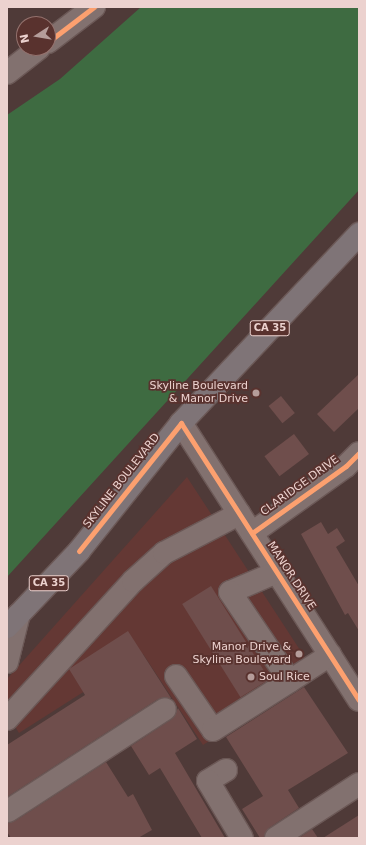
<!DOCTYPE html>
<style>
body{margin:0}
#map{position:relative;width:366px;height:845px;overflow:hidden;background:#4f3a38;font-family:"DejaVu Sans",sans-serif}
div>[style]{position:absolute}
.built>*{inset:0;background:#643834}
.green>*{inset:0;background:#3e6b41}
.building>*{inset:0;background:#6f4e4c;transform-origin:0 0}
.roads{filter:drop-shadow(1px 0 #6b5856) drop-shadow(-1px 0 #6b5856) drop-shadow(0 1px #6b5856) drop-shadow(0 -1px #6b5856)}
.minor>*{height:22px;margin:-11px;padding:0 11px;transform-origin:11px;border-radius:11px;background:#82716f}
.major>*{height:22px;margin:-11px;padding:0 11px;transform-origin:11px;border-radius:11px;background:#7f7477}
.cycleway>*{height:5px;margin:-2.5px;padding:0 2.5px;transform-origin:2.5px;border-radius:2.5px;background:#fca06f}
.dots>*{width:11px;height:11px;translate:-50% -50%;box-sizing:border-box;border:2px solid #59322e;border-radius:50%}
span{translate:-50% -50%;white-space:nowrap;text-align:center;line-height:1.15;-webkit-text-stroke:3.5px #59322e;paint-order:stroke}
.shield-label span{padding:1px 3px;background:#59322e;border:1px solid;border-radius:3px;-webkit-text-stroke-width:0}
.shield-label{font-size:10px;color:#ecd2cf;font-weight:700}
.poi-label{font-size:11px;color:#ecd2cf}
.right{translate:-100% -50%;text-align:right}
.left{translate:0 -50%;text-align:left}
.street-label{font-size:11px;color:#ecd2cf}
.frame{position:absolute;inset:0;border:8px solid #ecd2cf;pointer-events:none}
.north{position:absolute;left:16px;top:16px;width:40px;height:40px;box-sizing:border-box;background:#59322e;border:1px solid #94726e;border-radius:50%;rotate:258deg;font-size:11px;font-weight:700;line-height:16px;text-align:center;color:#ecd2cf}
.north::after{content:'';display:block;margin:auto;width:14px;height:18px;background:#b59d9a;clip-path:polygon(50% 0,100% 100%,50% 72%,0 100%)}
</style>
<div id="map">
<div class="built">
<div style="clip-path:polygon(187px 477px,315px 673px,203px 745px,143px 654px,19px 733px,7px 714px,7px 679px)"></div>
</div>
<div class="green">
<div style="clip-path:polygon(141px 7px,359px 7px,359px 190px,7px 577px,7px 115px,60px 79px)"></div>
</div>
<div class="building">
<div style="clip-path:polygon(359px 374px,359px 408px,334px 432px,317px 414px)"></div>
<div style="left:281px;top:396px;width:22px;height:16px;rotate:51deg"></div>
<div style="left:294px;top:434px;width:25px;height:37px;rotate:53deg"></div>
<div style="clip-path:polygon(321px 522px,328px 534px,337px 528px,345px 541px,336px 547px,359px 586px,359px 631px,348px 613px,345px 615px,301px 534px)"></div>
<div style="left:211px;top:586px;width:110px;height:34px;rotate:58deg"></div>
<div style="clip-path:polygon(128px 631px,171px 698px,158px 699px,7px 797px,7px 745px,85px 695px,69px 669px)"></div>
<div style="clip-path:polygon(304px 687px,348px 753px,288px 790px,299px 808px,269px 828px,264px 838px,260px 838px,242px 809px,263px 796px,226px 737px)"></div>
<div style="clip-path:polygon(178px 708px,197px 739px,175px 753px,225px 838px,202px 838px,160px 768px,149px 775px,131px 746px,172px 719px)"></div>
<div style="clip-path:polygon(106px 762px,128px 797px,133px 794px,152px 830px,138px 838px,11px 838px,7px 832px,7px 823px,15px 821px)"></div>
<div style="clip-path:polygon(359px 815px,359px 838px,323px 838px)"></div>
<div style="clip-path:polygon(312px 829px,318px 838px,299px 838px)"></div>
</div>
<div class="roads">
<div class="minor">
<div style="left:48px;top:42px;width:58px;rotate:-37.3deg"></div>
<div style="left:7px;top:73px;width:41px;rotate:-38deg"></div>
<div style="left:181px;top:423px;width:329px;rotate:57.3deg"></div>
<div style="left:252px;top:533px;width:115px;rotate:-35.5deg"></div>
<div style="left:346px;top:466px;width:18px;rotate:-45deg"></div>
<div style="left:277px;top:572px;width:51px;rotate:156.9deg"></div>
<div style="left:230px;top:592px;width:107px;rotate:56deg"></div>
<div style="left:290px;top:681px;width:48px;rotate:-33deg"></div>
<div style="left:7px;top:662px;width:49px;rotate:-76deg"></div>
<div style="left:176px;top:676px;width:65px;rotate:55.6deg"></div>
<div style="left:213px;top:730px;width:91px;rotate:-32.5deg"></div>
<div style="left:7px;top:719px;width:187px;rotate:-47.6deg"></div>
<div style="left:133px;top:581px;width:42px;rotate:-42.1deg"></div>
<div style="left:164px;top:553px;width:85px;rotate:-27.5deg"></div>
<div style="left:226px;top:770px;width:21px;rotate:149deg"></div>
<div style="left:208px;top:781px;width:66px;rotate:59.2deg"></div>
<div style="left:8px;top:811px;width:187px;rotate:-33deg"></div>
<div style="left:276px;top:838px;width:99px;rotate:-33deg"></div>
</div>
<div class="major">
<div style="left:7px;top:627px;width:105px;rotate:-46.5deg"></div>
<div style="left:79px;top:551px;width:164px;rotate:-51.4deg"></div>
<div style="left:181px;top:423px;width:260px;rotate:-46.7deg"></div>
</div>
</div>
<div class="cycleway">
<div style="left:48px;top:42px;width:58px;rotate:-37.3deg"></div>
<div style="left:252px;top:533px;width:115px;rotate:-35.5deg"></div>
<div style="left:346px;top:466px;width:18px;rotate:-45deg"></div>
<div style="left:79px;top:551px;width:164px;rotate:-51.4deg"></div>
<div style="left:181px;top:423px;width:329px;rotate:57.3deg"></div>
</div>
<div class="dots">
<div style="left:256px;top:393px;background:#b59d9a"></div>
<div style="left:299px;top:654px;background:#b59d9a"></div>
<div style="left:251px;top:677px;background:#b59d9a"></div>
</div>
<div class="shield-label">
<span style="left:270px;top:328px">CA 35</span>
<span style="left:49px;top:583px">CA 35</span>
</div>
<div class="poi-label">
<span class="right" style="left:248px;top:393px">Skyline Boulevard<br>&amp; Manor Drive</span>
<span class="right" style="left:291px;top:654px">Manor Drive &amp;<br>Skyline Boulevard</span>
<span class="left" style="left:259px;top:677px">Soul Rice</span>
</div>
<div class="street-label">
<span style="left:122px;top:481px;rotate:-52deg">SKYLINE BOULEVARD</span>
<span style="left:300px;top:486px;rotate:-36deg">CLARIDGE DRIVE</span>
<span style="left:291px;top:576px;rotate:57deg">MANOR DRIVE</span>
</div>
<div class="frame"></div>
<div class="north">N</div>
</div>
